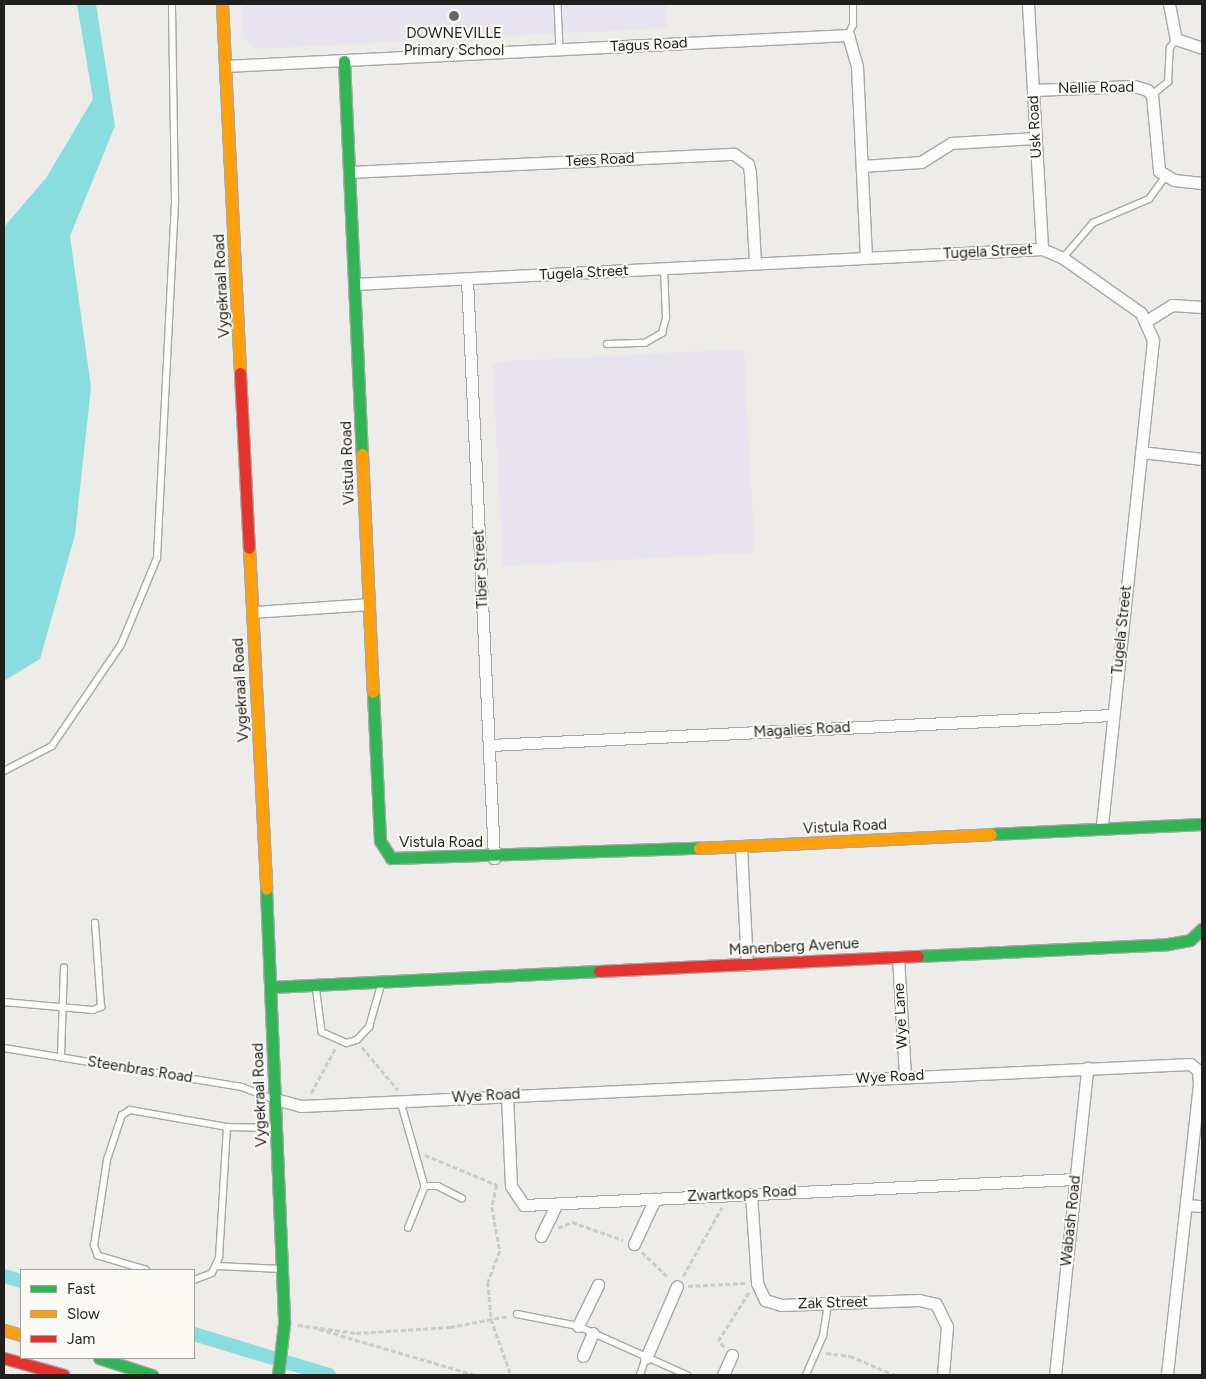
<!DOCTYPE html>
<style>
body{margin:0}
#map{position:relative;width:1206px;height:1379px;overflow:hidden;background:#edece8;font-family:Figtree,sans-serif}
div>[style]{position:absolute}
.education>*{inset:0;background:#e8e5f0;transform-origin:0 0}
.water>*{inset:0;background:#8adddf}
.canal>*{height:14px;margin:-7px;padding:0 7px;transform-origin:7px;border-radius:7px;background:#8adddf}
.path>*{height:2.5px;margin-top:-1.25px;transform-origin:0;background:repeating-linear-gradient(90deg,#cbcbcb 0 5px,transparent 0 7.5px)}
.roads{filter:drop-shadow(1px 0 #a8a7a4) drop-shadow(-1px 0 #a8a7a4) drop-shadow(0 1px #a8a7a4) drop-shadow(0 -1px #a8a7a4)}
.lane>*{height:5.5px;margin:-2.75px;padding:0 2.75px;transform-origin:2.75px;border-radius:2.75px;background:#fcfcfc}
.street>*{height:11px;margin:-5.5px;padding:0 5.5px;transform-origin:5.5px;border-radius:5.5px;background:#fcfcfc}
.fast>*{height:11px;margin:-5.5px;padding:0 5.5px;transform-origin:5.5px;border-radius:5.5px;background:#30b455}
.slow>*{height:11px;margin:-5.5px;padding:0 5.5px;transform-origin:5.5px;border-radius:5.5px;background:#ff9f0a}
.jam>*{height:11px;margin:-5.5px;padding:0 5.5px;transform-origin:5.5px;border-radius:5.5px;background:#e5322d}
.dots>*{width:14px;height:14px;translate:-50% -50%;box-sizing:border-box;border:2px solid #fcfaf4;border-radius:50%}
span{translate:-50% -50%;white-space:nowrap;text-align:center;line-height:1.15;-webkit-text-stroke:4px #fcfaf4;paint-order:stroke}
.poi-label{font-size:15px;color:#1f1f1d}
.street-label{font-size:15px;color:#1f1f1d}
.frame{position:absolute;inset:0;border:5px solid #1f1f1d;pointer-events:none}
.legend{position:absolute;left:20px;top:1269px;width:175px;height:90px;box-sizing:border-box;background:#fcfaf4;border:1px solid #a4a29e;margin:0;padding:6px 9px;list-style:none;font-size:15px;color:#1f1f1d}
.legend li{display:flex;align-items:center;gap:10px;height:25px}
.legend b{width:25px;border:1px solid #a4a29e}
</style>
<div id="map">
<div class="education">
<div style="clip-path:polygon(242px 4px,666px 4px,667px 28px,255px 49px,243px 37px)"></div>
<div style="left:744px;top:349px;width:204px;height:252px;rotate:87deg"></div>
</div>
<div class="water">
<div style="clip-path:polygon(77px 4px,96px 4px,115px 126px,70px 236px,91px 387px,75px 535px,40px 659px,4px 681px,4px 227px,46px 178px,93px 99px)"></div>
</div>
<div class="canal">
<div style="left:4px;top:1276px;width:18px;rotate:16deg"></div>
<div style="left:194px;top:1334px;width:141px;rotate:16.9deg"></div>
</div>
<div class="path">
<div style="left:362px;top:1047px;width:56px;rotate:50.1deg"></div>
<div style="left:311px;top:1093px;width:52px;rotate:-61.5deg"></div>
<div style="left:425px;top:1155px;width:78px;rotate:22.6deg"></div>
<div style="left:497px;top:1185px;width:23px;rotate:103deg"></div>
<div style="left:492px;top:1207px;width:45px;rotate:79.7deg"></div>
<div style="left:500px;top:1251px;width:33px;rotate:111deg"></div>
<div style="left:488px;top:1282px;width:37px;rotate:85deg"></div>
<div style="left:491px;top:1319px;width:59px;rotate:70.3deg"></div>
<div style="left:558px;top:1228px;width:15px;rotate:-23deg"></div>
<div style="left:572px;top:1222px;width:54px;rotate:19.4deg"></div>
<div style="left:642px;top:1252px;width:37px;rotate:44deg"></div>
<div style="left:683px;top:1276px;width:79px;rotate:-60.5deg"></div>
<div style="left:688px;top:1286px;width:57px;rotate:-3deg"></div>
<div style="left:298px;top:1325px;width:59px;rotate:7.9deg"></div>
<div style="left:356px;top:1333px;width:94px;rotate:-3.7deg"></div>
<div style="left:450px;top:1327px;width:59px;rotate:-10.7deg"></div>
<div style="left:319px;top:1329px;width:163px;rotate:16.4deg"></div>
<div style="left:724px;top:1347px;width:8px;rotate:-135deg"></div>
<div style="left:718px;top:1341px;width:58px;rotate:-57.7deg"></div>
<div style="left:826px;top:1353px;width:24px;rotate:7deg"></div>
<div style="left:850px;top:1356px;width:49px;rotate:22.9deg"></div>
</div>
<div class="roads">
<div class="lane">
<div style="left:558px;top:4px;width:45px;rotate:87.5deg"></div>
<div style="left:848px;top:35px;width:11px;rotate:-63deg"></div>
<div style="left:853px;top:25px;width:21px;rotate:-90deg"></div>
<div style="left:1152px;top:95px;width:21px;rotate:-39deg"></div>
<div style="left:1168px;top:82px;width:34px;rotate:-87deg"></div>
<div style="left:1170px;top:48px;width:11px;rotate:-56deg"></div>
<div style="left:1063px;top:258px;width:46px;rotate:-49.4deg"></div>
<div style="left:1093px;top:223px;width:61px;rotate:-23.2deg"></div>
<div style="left:1149px;top:199px;width:27px;rotate:-54deg"></div>
<div style="left:607px;top:344px;width:38px;rotate:-2deg"></div>
<div style="left:645px;top:343px;width:20px;rotate:-30deg"></div>
<div style="left:662px;top:333px;width:16px;rotate:-75deg"></div>
<div style="left:666px;top:318px;width:50px;rotate:-92.3deg"></div>
<div style="left:4px;top:771px;width:54px;rotate:-27.5deg"></div>
<div style="left:52px;top:746px;width:122px;rotate:-55.7deg"></div>
<div style="left:121px;top:645px;width:94px;rotate:-67.5deg"></div>
<div style="left:157px;top:558px;width:358px;rotate:-87.1deg"></div>
<div style="left:175px;top:200px;width:196px;rotate:-90.9deg"></div>
<div style="left:316px;top:985px;width:47px;rotate:82.7deg"></div>
<div style="left:322px;top:1032px;width:27px;rotate:24deg"></div>
<div style="left:347px;top:1043px;width:10px;rotate:-17deg"></div>
<div style="left:357px;top:1040px;width:18px;rotate:-47deg"></div>
<div style="left:369px;top:1027px;width:47px;rotate:-73.9deg"></div>
<div style="left:4px;top:1002px;width:89px;rotate:5.1deg"></div>
<div style="left:93px;top:1010px;width:9px;rotate:-21deg"></div>
<div style="left:101px;top:1007px;width:84px;rotate:-94.1deg"></div>
<div style="left:4px;top:1048px;width:241px;rotate:9.3deg"></div>
<div style="left:242px;top:1087px;width:34px;rotate:21deg"></div>
<div style="left:61px;top:1057px;width:89px;rotate:-88.1deg"></div>
<div style="left:401px;top:1102px;width:87px;rotate:74.1deg"></div>
<div style="left:408px;top:1228px;width:45px;rotate:-68deg"></div>
<div style="left:425px;top:1186px;width:13px"></div>
<div style="left:438px;top:1186px;width:27px;rotate:27deg"></div>
<div style="left:217px;top:1266px;width:65px;rotate:2.6deg"></div>
<div style="left:146px;top:1270px;width:50px;rotate:-163.7deg"></div>
<div style="left:98px;top:1256px;width:11px;rotate:-112deg"></div>
<div style="left:94px;top:1246px;width:87px;rotate:-81.4deg"></div>
<div style="left:107px;top:1160px;width:47px;rotate:-71.6deg"></div>
<div style="left:122px;top:1115px;width:9px;rotate:-32deg"></div>
<div style="left:130px;top:1110px;width:98px;rotate:9.9deg"></div>
<div style="left:194px;top:1280px;width:19px;rotate:-21deg"></div>
<div style="left:212px;top:1273px;width:17px;rotate:-65deg"></div>
<div style="left:219px;top:1258px;width:131px;rotate:-86.5deg"></div>
<div style="left:227px;top:1127px;width:49px;rotate:1.2deg"></div>
<div style="left:517px;top:1314px;width:62px;rotate:11.1deg"></div>
<div style="left:578px;top:1326px;width:120px;rotate:24.2deg"></div>
<div style="left:640px;top:1375px;width:18px;rotate:-71deg"></div>
<div style="left:806px;top:1375px;width:43px;rotate:-66.4deg"></div>
<div style="left:823px;top:1336px;width:32px;rotate:-81deg"></div>
</div>
<div class="street">
<div style="left:1028px;top:4px;width:245px;rotate:86.7deg"></div>
<div style="left:1169px;top:4px;width:36px;rotate:79deg"></div>
<div style="left:1176px;top:39px;width:28px;rotate:19deg"></div>
<div style="left:225px;top:66px;width:624px;rotate:-2.85deg"></div>
<div style="left:848px;top:35px;width:33px;rotate:74deg"></div>
<div style="left:857px;top:67px;width:191px;rotate:87.3deg"></div>
<div style="left:1033px;top:90px;width:101px;rotate:-2.3deg"></div>
<div style="left:1134px;top:86px;width:14px;rotate:17deg"></div>
<div style="left:1147px;top:90px;width:7px;rotate:45deg"></div>
<div style="left:1152px;top:95px;width:76px;rotate:84.7deg"></div>
<div style="left:1159px;top:171px;width:17px;rotate:31deg"></div>
<div style="left:1174px;top:180px;width:28px;rotate:6deg"></div>
<div style="left:862px;top:166px;width:59px;rotate:-3.9deg"></div>
<div style="left:921px;top:162px;width:36px;rotate:-32deg"></div>
<div style="left:951px;top:143px;width:84px;rotate:-3.4deg"></div>
<div style="left:349px;top:172px;width:385px;rotate:-2.7deg"></div>
<div style="left:734px;top:154px;width:17px;rotate:36deg"></div>
<div style="left:748px;top:164px;width:9px;rotate:77deg"></div>
<div style="left:750px;top:173px;width:90px;rotate:86.8deg"></div>
<div style="left:467px;top:279px;width:580px;rotate:87.33deg"></div>
<div style="left:355px;top:284px;width:688px;rotate:-2.92deg"></div>
<div style="left:1042px;top:249px;width:23px;rotate:23deg"></div>
<div style="left:1063px;top:258px;width:95px;rotate:35.2deg"></div>
<div style="left:1141px;top:313px;width:30px;rotate:66deg"></div>
<div style="left:1153px;top:340px;width:491px;rotate:96deg"></div>
<div style="left:1148px;top:320px;width:28px;rotate:-32deg"></div>
<div style="left:1172px;top:305px;width:30px;rotate:4deg"></div>
<div style="left:1141px;top:452px;width:61px;rotate:6.5deg"></div>
<div style="left:253px;top:612px;width:116px;rotate:-3.9deg"></div>
<div style="left:490px;top:745px;width:624px;rotate:-2.76deg"></div>
<div style="left:741px;top:847px;width:118px;rotate:87.1deg"></div>
<div style="left:898px;top:957px;width:119px;rotate:86.6deg"></div>
<div style="left:507px;top:1095px;width:91px;rotate:87.5deg"></div>
<div style="left:511px;top:1186px;width:23px;rotate:56deg"></div>
<div style="left:524px;top:1205px;width:552px;rotate:-2.7deg"></div>
<div style="left:275px;top:1099px;width:27px;rotate:15deg"></div>
<div style="left:301px;top:1106px;width:890px;rotate:-2.7deg"></div>
<div style="left:1190px;top:1064px;width:10px;rotate:37deg"></div>
<div style="left:1198px;top:1070px;width:14px;rotate:86deg"></div>
<div style="left:1199px;top:1084px;width:293px;rotate:96.3deg"></div>
<div style="left:751px;top:1194px;width:89px;rotate:86.1deg"></div>
<div style="left:757px;top:1283px;width:19px;rotate:65deg"></div>
<div style="left:765px;top:1300px;width:17px;rotate:17deg"></div>
<div style="left:781px;top:1305px;width:138px;rotate:-2.1deg"></div>
<div style="left:919px;top:1300px;width:17px;rotate:13deg"></div>
<div style="left:936px;top:1304px;width:25px;rotate:64deg"></div>
<div style="left:947px;top:1327px;width:48px;rotate:94.8deg"></div>
<div style="left:1186px;top:1205px;width:16px;rotate:4deg"></div>
<div style="left:541px;top:1236px;width:34px;rotate:-64deg"></div>
<div style="left:634px;top:1244px;width:50px;rotate:-65deg"></div>
<div style="left:578px;top:1326px;width:46px;rotate:-64deg"></div>
<div style="left:583px;top:1356px;width:25px;rotate:-67deg"></div>
<div style="left:646px;top:1358px;width:78px;rotate:-66.7deg"></div>
<div style="left:723px;top:1375px;width:22px;rotate:-66deg"></div>
<div style="left:1055px;top:1375px;width:309px;rotate:-84deg"></div>
</div>
<div class="fast">
<div style="left:344px;top:61px;width:393px;rotate:87.4deg"></div>
<div style="left:373px;top:692px;width:149px;rotate:87.3deg"></div>
<div style="left:380px;top:841px;width:20px;rotate:57deg"></div>
<div style="left:391px;top:858px;width:308px;rotate:-1.9deg"></div>
<div style="left:991px;top:834px;width:211px;rotate:-2.7deg"></div>
<div style="left:266px;top:889px;width:435px;rotate:87.6deg"></div>
<div style="left:284px;top:1324px;width:51px;rotate:96.7deg"></div>
<div style="left:918px;top:956px;width:250px;rotate:-2.7deg"></div>
<div style="left:1168px;top:944px;width:22px;rotate:-10deg"></div>
<div style="left:1190px;top:940px;width:16px;rotate:-43deg"></div>
<div style="left:271px;top:987px;width:328px;rotate:-2.8deg"></div>
<div style="left:99px;top:1358px;width:56px;rotate:17.8deg"></div>
</div>
<div class="slow">
<div style="left:222px;top:4px;width:369px;rotate:87.2deg"></div>
<div style="left:362px;top:454px;width:238px;rotate:87.4deg"></div>
<div style="left:249px;top:548px;width:341px;rotate:87.1deg"></div>
<div style="left:699px;top:848px;width:292px;rotate:-2.7deg"></div>
<div style="left:4px;top:1330px;width:18px;rotate:16deg"></div>
</div>
<div class="jam">
<div style="left:240px;top:373px;width:175px;rotate:87.1deg"></div>
<div style="left:599px;top:971px;width:319px;rotate:-2.7deg"></div>
<div style="left:4px;top:1358px;width:62px;rotate:15.8deg"></div>
</div>
</div>
<div class="dots">
<div style="left:454px;top:16px;background:#676764"></div>
</div>
<div class="poi-label">
<span style="left:454px;top:42px">DOWNEVILLE<br>Primary School</span>
</div>
<div class="street-label">
<span style="left:649px;top:45px;rotate:-3deg">Tagus Road</span>
<span style="left:1096px;top:88px;rotate:-1deg">Nellie Road</span>
<span style="left:1035px;top:127px;rotate:-93deg">Usk Road</span>
<span style="left:600px;top:160px;rotate:-3deg">Tees Road</span>
<span style="left:988px;top:252px;rotate:-3deg">Tugela Street</span>
<span style="left:584px;top:273px;rotate:-3deg">Tugela Street</span>
<span style="left:222px;top:286px;rotate:-93deg">Vygekraal Road</span>
<span style="left:348px;top:463px;rotate:-92deg">Vistula Road</span>
<span style="left:481px;top:569px;rotate:-93deg">Tiber Street</span>
<span style="left:1122px;top:630px;rotate:-84deg">Tugela Street</span>
<span style="left:241px;top:690px;rotate:-93deg">Vygekraal Road</span>
<span style="left:802px;top:730px;rotate:-3deg">Magalies Road</span>
<span style="left:845px;top:827px;rotate:-3deg">Vistula Road</span>
<span style="left:441px;top:843px">Vistula Road</span>
<span style="left:794px;top:947px;rotate:-3deg">Manenberg Avenue</span>
<span style="left:901px;top:1016px;rotate:-93deg">Wye Lane</span>
<span style="left:140px;top:1070px;rotate:9deg">Steenbras Road</span>
<span style="left:890px;top:1077px;rotate:-3deg">Wye Road</span>
<span style="left:260px;top:1095px;rotate:-92deg">Vygekraal Road</span>
<span style="left:486px;top:1096px;rotate:-3deg">Wye Road</span>
<span style="left:742px;top:1194px;rotate:-3deg">Zwartkops Road</span>
<span style="left:1071px;top:1221px;rotate:-84deg">Wabash Road</span>
<span style="left:833px;top:1303px;rotate:-2deg">Zak Street</span>
</div>
<div class="frame"></div>
<ul class="legend">
<li><b style="height:6px;background:#30b455"></b>Fast</li>
<li><b style="height:6px;background:#ff9f0a"></b>Slow</li>
<li><b style="height:6px;background:#e5322d"></b>Jam</li>
</ul>
</div>
